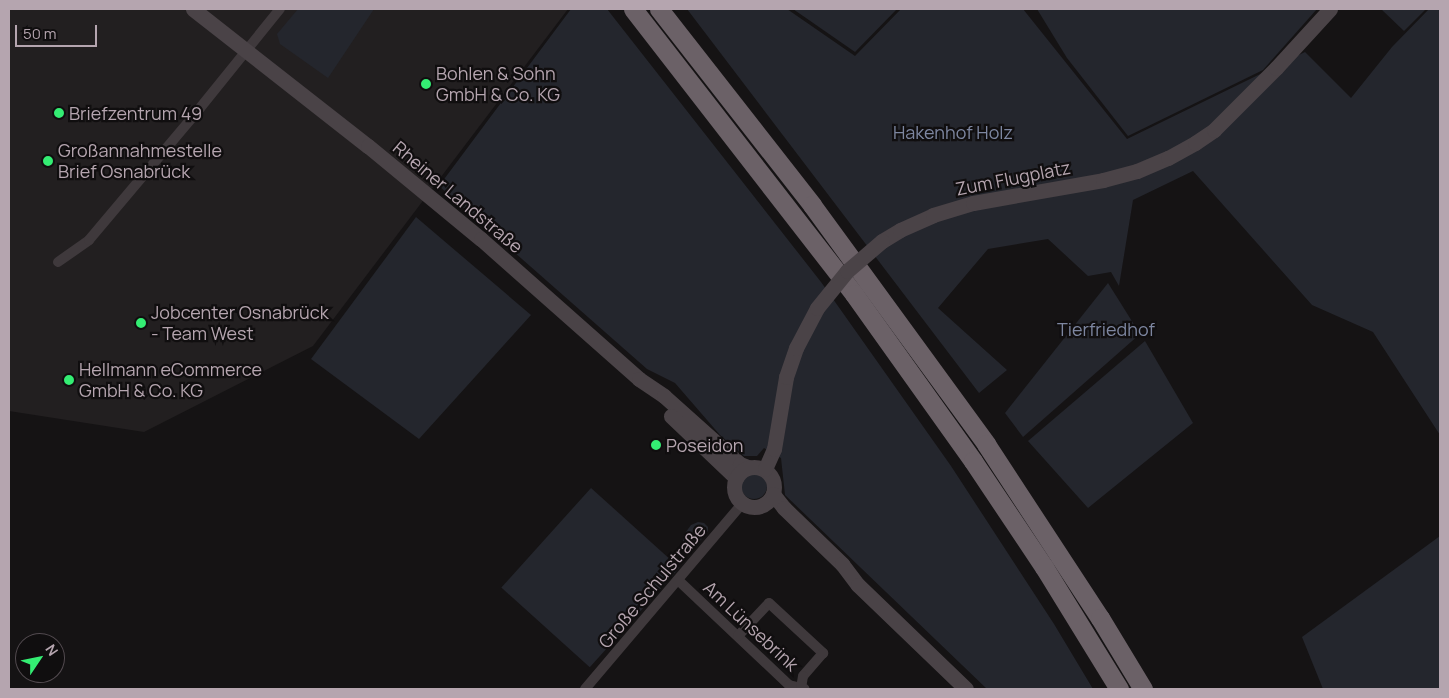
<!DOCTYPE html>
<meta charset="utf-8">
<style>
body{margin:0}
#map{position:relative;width:1449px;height:698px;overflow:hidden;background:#151314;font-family:Manrope,sans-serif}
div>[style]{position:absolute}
.built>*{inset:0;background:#221f20}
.green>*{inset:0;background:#24262d;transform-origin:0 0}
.round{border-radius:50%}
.street>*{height:10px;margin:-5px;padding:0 5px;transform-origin:5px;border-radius:5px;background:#3f393c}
.secondary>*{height:15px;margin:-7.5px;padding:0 7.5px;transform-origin:7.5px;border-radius:7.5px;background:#4a4347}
.secondary>.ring{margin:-7.5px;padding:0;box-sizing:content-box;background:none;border:15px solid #4a4347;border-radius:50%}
.highway>*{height:19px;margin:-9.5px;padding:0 9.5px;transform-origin:9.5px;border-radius:9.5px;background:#6b6167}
.secondary-bridge>*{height:15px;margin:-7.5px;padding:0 7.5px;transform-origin:7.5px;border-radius:7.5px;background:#4a4347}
.dots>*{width:14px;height:14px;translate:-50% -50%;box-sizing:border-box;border:2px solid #100e0f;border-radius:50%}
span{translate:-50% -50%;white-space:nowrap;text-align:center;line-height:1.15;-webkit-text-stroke:4.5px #100e0f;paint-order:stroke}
.poi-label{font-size:18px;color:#b5a5af}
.left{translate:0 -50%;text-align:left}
.park-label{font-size:18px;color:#7d86a0}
.street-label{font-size:18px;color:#b5a5af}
.frame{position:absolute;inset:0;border:10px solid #b5a5af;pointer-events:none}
.north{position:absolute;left:15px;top:633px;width:50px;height:50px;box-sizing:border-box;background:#100e0f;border:1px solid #524a4f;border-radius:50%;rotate:56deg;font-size:14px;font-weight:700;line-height:20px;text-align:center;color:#b5a5af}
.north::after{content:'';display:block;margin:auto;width:18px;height:22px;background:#34ed73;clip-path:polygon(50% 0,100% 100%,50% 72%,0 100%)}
.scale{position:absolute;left:15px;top:25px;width:82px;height:22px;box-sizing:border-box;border:2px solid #b5a5af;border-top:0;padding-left:6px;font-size:15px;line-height:18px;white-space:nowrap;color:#b5a5af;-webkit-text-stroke:4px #100e0f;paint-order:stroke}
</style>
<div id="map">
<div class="built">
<div style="clip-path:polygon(9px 9px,568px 9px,313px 346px,144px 432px,9px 411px)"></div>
</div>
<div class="green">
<div style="clip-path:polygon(298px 9px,374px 9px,328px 78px,280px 44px,277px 34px)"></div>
<div style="clip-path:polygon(571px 9px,607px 9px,821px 282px,951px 466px,1054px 624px,1093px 689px,987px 689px,785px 495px,781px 458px,764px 448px,757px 456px,744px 456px,720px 435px,675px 383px,647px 369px,439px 186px)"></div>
<div style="clip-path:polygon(687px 9px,787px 9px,855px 56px,901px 9px,1023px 9px,1127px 139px,1305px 52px,1351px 98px,1392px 47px,1429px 9px,1440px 9px,1440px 435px,1373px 332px,1312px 305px,1193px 171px,1133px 200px,1119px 286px,1111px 272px,1088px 276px,1048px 239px,988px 249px,938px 308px,1007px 370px,979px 393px)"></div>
<div style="clip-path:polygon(793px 9px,897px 9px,855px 52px)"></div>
<div style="clip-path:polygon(1037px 9px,1317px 9px,1263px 70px,1128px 136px,1067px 58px)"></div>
<div style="clip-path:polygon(1381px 9px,1426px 9px,1404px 31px)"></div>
<div style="clip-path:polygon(416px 217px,531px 315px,419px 439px,311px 359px)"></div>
<div style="clip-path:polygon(1108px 283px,1140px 334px,1023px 437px,1005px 413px)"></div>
<div style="clip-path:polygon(1145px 341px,1193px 423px,1088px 508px,1028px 441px)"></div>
<div class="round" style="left:741px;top:473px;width:26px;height:26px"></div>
<div style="left:591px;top:488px;width:119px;height:134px;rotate:42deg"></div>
<div style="clip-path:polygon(698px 522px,704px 523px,708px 527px,708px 531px,692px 551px,687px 552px,683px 549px,683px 536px,691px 525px)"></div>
<div style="clip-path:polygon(1440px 536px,1440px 689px,1323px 689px,1302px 637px)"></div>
</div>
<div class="street">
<div style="left:58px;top:262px;width:38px;rotate:-35deg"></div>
<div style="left:89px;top:240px;width:172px;rotate:-49.9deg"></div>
<div style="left:200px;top:108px;width:127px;rotate:-51.1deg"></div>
<div style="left:678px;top:580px;width:153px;rotate:43.4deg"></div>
<div style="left:789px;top:685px;width:16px;rotate:14deg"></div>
<div style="left:738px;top:636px;width:45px;rotate:-46.8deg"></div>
<div style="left:769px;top:603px;width:74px;rotate:42.8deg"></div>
<div style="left:823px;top:653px;width:30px;rotate:131deg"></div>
<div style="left:803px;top:676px;width:13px;rotate:99deg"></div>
<div style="left:585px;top:689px;width:244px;rotate:-49.7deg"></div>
</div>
<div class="secondary">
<div style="left:193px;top:9px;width:222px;rotate:38.1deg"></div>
<div style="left:368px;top:146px;width:146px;rotate:39.5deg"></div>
<div style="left:481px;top:239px;width:211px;rotate:41.5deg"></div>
<div style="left:639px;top:379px;width:30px;rotate:34deg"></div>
<div style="left:664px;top:396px;width:102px;rotate:41.8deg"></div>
<div style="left:740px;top:464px;width:9px;rotate:21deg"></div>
<div style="left:882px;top:241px;width:21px;rotate:-31deg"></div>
<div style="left:900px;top:230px;width:36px;rotate:-24deg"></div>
<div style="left:933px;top:215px;width:42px;rotate:-16.7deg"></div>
<div style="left:973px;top:203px;width:132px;rotate:-10deg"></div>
<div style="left:1103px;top:180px;width:35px;rotate:-15deg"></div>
<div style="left:1137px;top:171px;width:34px;rotate:-23deg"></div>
<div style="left:1168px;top:158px;width:31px;rotate:-29deg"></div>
<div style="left:1195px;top:143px;width:23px;rotate:-34deg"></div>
<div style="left:1214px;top:130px;width:88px;rotate:-45deg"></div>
<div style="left:1276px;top:68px;width:80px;rotate:-47.5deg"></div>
<div style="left:671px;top:416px;width:90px;rotate:43.6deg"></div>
<div class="ring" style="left:734px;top:467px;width:25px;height:25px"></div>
<div style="left:765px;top:469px;width:22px;rotate:-66deg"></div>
<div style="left:774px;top:449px;width:73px;rotate:-80.5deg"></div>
<div style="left:786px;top:377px;width:31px;rotate:-71deg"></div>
<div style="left:796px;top:348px;width:45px;rotate:-62.3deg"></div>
<div style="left:773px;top:494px;width:18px;rotate:52deg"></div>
<div style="left:784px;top:508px;width:81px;rotate:44deg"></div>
<div style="left:842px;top:564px;width:26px;rotate:53deg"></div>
<div style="left:858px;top:585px;width:150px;rotate:43.9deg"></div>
</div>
<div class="highway">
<div style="left:633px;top:9px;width:361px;rotate:52.2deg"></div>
<div style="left:854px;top:294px;width:205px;rotate:54.5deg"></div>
<div style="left:973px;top:461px;width:128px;rotate:56.2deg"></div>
<div style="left:1044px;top:567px;width:143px;rotate:58.4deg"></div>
<div style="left:659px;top:9px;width:249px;rotate:52deg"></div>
<div style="left:812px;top:205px;width:296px;rotate:53.9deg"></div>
<div style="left:986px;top:444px;width:208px;rotate:56.8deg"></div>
<div style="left:1100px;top:618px;width:83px;rotate:58.8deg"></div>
</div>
<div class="secondary-bridge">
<div style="left:817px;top:308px;width:48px;rotate:-51deg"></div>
<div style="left:847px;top:271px;width:46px;rotate:-40.6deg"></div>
</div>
<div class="dots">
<div style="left:426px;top:84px;background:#34ed73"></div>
<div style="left:59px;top:113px;background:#34ed73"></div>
<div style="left:48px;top:161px;background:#34ed73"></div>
<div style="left:141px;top:323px;background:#34ed73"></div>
<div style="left:69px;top:380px;background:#34ed73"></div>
<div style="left:656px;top:445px;background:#34ed73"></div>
</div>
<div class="poi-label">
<span class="left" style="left:436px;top:84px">Bohlen &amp; Sohn<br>GmbH &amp; Co. KG</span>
<span class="left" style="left:69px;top:113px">Briefzentrum 49</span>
<span class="left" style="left:58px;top:161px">Großannahmestelle<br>Brief Osnabrück</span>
<span class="left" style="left:151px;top:323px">Jobcenter Osnabrück<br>- Team West</span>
<span class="left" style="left:79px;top:380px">Hellmann eCommerce<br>GmbH &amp; Co. KG</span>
<span class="left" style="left:666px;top:445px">Poseidon</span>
</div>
<div class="park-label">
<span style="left:953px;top:132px">Hakenhof Holz</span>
<span style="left:1106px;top:329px">Tierfriedhof</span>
</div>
<div class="street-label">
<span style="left:1013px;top:178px;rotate:-11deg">Zum Flugplatz</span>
<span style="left:458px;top:197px;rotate:40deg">Rheiner Landstraße</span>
<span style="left:652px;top:586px;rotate:-50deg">Große Schulstraße</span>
<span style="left:751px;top:626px;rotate:43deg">Am Lünsebrink</span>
</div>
<div class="frame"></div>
<div class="north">N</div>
<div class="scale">50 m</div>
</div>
